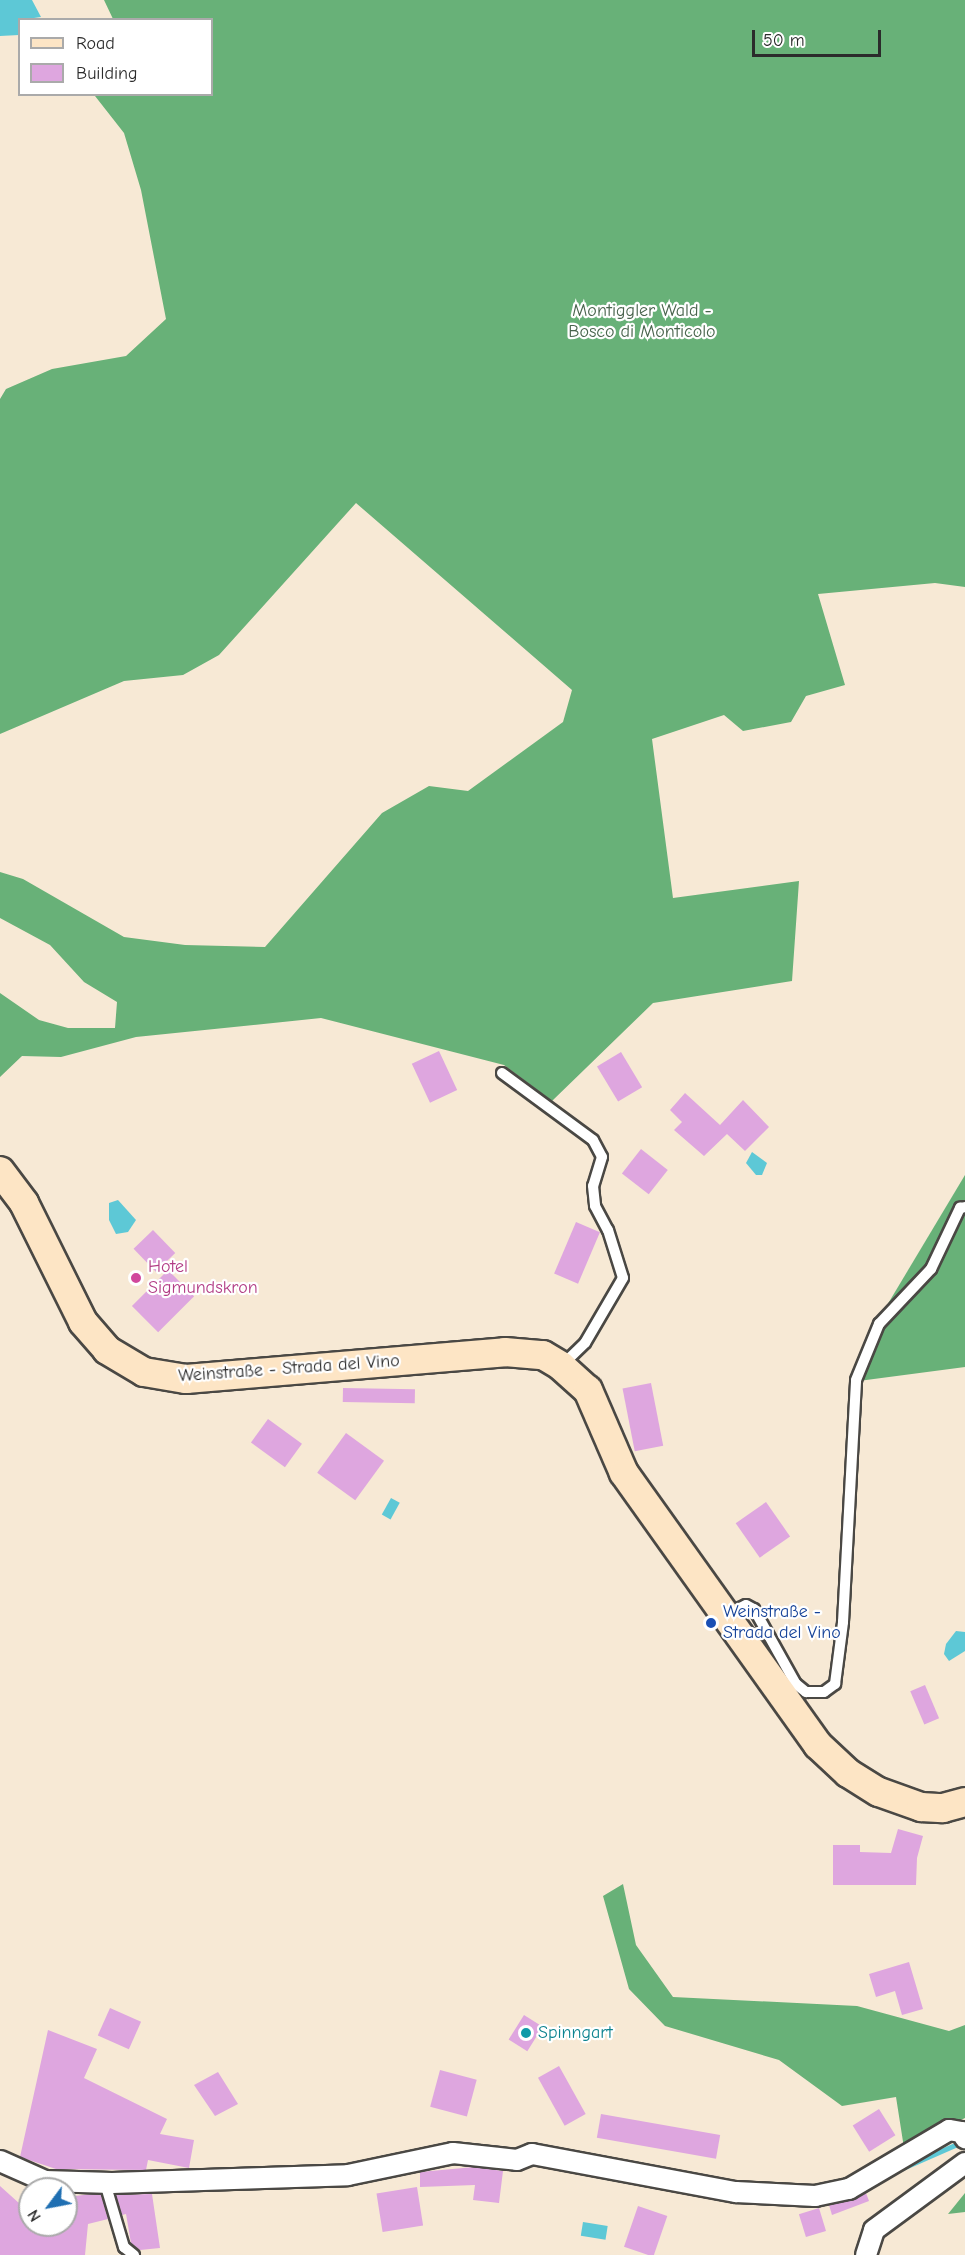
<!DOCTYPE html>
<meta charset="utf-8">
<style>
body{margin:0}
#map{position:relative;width:965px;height:2255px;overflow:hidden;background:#f7e9d5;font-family:"Comic Neue",sans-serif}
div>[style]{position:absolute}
.forest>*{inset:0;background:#68b178}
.water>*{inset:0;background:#5dc8d6;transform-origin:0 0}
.stream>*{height:5px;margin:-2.5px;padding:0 2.5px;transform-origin:2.5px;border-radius:2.5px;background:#5dc8d6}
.building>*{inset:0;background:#dea6df;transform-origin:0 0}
.roads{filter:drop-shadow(2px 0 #4a4844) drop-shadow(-2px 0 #4a4844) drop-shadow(0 2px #4a4844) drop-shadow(0 -2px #4a4844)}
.lane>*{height:10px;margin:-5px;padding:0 5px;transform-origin:5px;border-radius:5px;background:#fff}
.street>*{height:20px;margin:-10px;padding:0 10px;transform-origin:10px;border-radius:10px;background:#fff}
.secondary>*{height:28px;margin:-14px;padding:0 14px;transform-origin:14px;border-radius:14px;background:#fde5c5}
.dots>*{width:16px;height:16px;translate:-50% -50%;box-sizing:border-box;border:3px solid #fff;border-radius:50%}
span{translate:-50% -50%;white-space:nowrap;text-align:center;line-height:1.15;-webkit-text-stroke:4.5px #fff;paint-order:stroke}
.park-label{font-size:18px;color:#49644d}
.hotel-label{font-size:18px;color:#b23c85}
.left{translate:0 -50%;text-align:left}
.street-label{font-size:18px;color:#2b2b2b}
.transit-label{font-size:18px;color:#164399}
.culture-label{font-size:18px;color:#0d838f}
.legend{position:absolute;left:18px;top:18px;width:195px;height:78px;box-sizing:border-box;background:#fff;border:2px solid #aaa;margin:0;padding:8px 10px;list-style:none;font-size:18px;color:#2b2b2b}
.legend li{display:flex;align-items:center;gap:12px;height:30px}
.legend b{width:30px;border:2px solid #aaa}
.north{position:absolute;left:18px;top:2177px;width:60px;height:60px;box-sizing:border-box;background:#fff;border:2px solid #aaa;border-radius:50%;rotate:238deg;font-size:16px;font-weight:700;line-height:24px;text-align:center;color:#2b2b2b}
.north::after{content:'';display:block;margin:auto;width:21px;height:27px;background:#1f6fb2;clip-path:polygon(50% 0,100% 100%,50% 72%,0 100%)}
.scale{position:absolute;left:752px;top:30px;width:129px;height:27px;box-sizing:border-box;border:3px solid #2b2b2b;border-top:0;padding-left:8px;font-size:18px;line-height:21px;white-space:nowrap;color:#2b2b2b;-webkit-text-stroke:4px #fff;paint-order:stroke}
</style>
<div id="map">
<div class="forest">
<div style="clip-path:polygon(104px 0,965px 0,965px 587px,935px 583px,818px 594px,845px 685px,806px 696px,791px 722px,743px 731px,724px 715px,652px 739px,673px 898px,799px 881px,792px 981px,653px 1003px,552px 1101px,504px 1065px,321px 1018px,136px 1037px,61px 1057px,22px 1056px,0 1077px,0 993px,39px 1020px,68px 1028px,115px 1028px,117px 1002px,84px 982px,50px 945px,0 918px,0 872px,23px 879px,124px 937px,185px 945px,265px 947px,382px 813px,429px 786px,468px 791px,563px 722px,572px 690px,356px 503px,219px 655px,183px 675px,124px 681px,0 734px,0 399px,6px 389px,52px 369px,126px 356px,166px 319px,141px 190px,124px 133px,95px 96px,212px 94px,212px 20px,113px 19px)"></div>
<div style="clip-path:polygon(965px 1175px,965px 1367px,851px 1382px,880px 1317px)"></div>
<div style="clip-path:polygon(623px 1884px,636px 1945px,673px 1997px,857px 2006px,949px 2031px,965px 2025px,965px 2118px,904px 2148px,896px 2097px,842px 2106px,779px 2060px,665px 2026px,629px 1989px,603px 1896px)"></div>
<div style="clip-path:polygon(965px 2193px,965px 2212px,948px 2214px)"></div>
</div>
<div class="water">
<div style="clip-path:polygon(0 0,32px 0,41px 17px,20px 20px,19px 35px,0 36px)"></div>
<div style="clip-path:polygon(752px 1152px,767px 1163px,762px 1175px,756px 1175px,746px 1163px)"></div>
<div style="clip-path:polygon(118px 1200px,136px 1220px,128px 1232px,116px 1234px,109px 1220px,109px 1203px)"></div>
<div style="left:391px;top:1498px;width:10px;height:19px;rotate:29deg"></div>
<div style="clip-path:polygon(956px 1631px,965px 1632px,965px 1651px,949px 1661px,944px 1654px,946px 1644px)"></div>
<div style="left:583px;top:2222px;width:25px;height:14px;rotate:9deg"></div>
</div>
<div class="stream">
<div style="left:898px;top:2170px;width:72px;rotate:-23.7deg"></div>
</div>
<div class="building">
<div style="left:439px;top:1051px;width:43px;height:30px;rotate:65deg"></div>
<div style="left:621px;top:1052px;width:41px;height:28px;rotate:59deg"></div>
<div style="clip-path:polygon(685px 1093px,720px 1125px,743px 1100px,769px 1127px,745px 1151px,727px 1134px,704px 1156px,674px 1130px,682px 1122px,670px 1110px)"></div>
<div style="left:641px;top:1149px;width:34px;height:31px;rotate:38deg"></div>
<div style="left:576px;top:1222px;width:26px;height:56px;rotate:23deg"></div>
<div style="left:153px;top:1230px;width:32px;height:27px;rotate:46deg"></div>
<div style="left:168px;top:1270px;width:37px;height:51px;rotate:45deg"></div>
<div style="left:651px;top:1383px;width:64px;height:29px;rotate:79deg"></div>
<div style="left:343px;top:1388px;width:72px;height:14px;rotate:1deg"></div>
<div style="left:268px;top:1419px;width:42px;height:29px;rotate:36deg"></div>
<div style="left:346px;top:1433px;width:47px;height:49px;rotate:36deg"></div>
<div style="left:766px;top:1502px;width:42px;height:37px;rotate:55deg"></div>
<div style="left:925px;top:1685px;width:36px;height:16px;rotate:67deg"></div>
<div style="clip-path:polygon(898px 1829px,923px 1836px,917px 1858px,916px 1885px,833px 1885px,833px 1845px,860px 1845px,860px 1852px,891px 1853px)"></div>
<div style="clip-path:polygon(909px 1962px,923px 2009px,902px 2015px,895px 1991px,876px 1997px,869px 1974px)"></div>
<div style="left:110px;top:2008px;width:34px;height:30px;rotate:24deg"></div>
<div style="left:524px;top:2015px;width:22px;height:29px;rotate:32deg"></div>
<div style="clip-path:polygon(48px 2030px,97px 2049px,84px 2078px,167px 2119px,160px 2134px,194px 2140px,189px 2168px,148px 2160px,146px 2170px,56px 2169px,20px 2157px)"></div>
<div style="left:559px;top:2066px;width:55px;height:24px;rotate:61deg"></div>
<div style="left:440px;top:2070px;width:38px;height:38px;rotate:15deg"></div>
<div style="clip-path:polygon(218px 2072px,238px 2104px,215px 2116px,194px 2085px)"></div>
<div style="left:879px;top:2109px;width:31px;height:31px;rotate:58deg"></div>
<div style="left:601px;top:2114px;width:121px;height:24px;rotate:10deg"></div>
<div style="clip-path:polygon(474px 2167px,503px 2171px,499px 2203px,473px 2200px,475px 2185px,420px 2187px,420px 2172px)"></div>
<div style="clip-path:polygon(0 2186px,30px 2213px,30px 2225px,66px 2225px,66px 2197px,92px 2194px,101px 2195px,108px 2219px,88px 2224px,85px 2255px,0 2255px)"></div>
<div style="left:417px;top:2187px;width:39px;height:41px;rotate:81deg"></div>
<div style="clip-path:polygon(866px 2193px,869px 2201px,832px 2215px,829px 2205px)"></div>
<div style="clip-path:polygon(152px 2194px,160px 2248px,140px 2250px,131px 2243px,126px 2214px,122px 2215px,116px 2195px)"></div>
<div style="left:638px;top:2206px;width:31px;height:43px;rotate:19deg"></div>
<div style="left:819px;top:2208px;width:24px;height:21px;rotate:73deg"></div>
</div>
<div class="roads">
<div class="lane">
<div style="left:502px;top:1073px;width:113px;rotate:36.4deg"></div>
<div style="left:593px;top:1140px;width:19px;rotate:62deg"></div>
<div style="left:602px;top:1157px;width:30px;rotate:107deg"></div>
<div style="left:593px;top:1186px;width:20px;rotate:84deg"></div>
<div style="left:595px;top:1206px;width:27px;rotate:62deg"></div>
<div style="left:608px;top:1230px;width:50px;rotate:72.6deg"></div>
<div style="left:623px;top:1278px;width:75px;rotate:120.3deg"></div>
<div style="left:585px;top:1343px;width:32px;rotate:136deg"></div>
<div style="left:727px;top:1614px;width:21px;rotate:-25deg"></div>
<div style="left:746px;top:1605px;width:9px;rotate:27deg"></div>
<div style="left:754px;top:1609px;width:86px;rotate:60.8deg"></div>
<div style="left:796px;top:1684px;width:13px;rotate:39deg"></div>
<div style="left:806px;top:1692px;width:18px"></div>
<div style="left:824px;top:1692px;width:14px;rotate:-36deg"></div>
<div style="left:835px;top:1684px;width:63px;rotate:-82.6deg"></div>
<div style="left:843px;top:1622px;width:242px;rotate:-86.9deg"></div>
<div style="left:856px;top:1380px;width:61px;rotate:-67.7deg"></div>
<div style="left:879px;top:1324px;width:76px;rotate:-46.6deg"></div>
<div style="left:931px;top:1269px;width:68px;rotate:-64.6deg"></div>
<div style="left:960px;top:1208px;width:5px;rotate:-11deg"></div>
<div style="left:105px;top:2183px;width:67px;rotate:73.5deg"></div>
<div style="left:124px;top:2247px;width:13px;rotate:39deg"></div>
</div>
<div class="street">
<div style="left:0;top:2161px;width:49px;rotate:24deg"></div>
<div style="left:45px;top:2181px;width:67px;rotate:1.7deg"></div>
<div style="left:112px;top:2183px;width:236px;rotate:-1.9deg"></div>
<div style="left:348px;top:2175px;width:107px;rotate:-11.8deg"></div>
<div style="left:453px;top:2153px;width:64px;rotate:6.2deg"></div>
<div style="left:517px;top:2160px;width:16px;rotate:-22deg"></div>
<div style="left:532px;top:2154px;width:208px;rotate:10.6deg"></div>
<div style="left:736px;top:2192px;width:79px;rotate:2.9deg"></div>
<div style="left:815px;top:2196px;width:35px;rotate:-12deg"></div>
<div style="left:849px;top:2189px;width:116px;rotate:-30.5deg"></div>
<div style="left:949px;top:2130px;width:13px;rotate:9deg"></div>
<div style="left:962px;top:2132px;width:7px;rotate:63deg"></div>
<div style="left:866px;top:2255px;width:26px;rotate:-72deg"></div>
<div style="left:874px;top:2230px;width:113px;rotate:-36.4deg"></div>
</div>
<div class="secondary">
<div style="left:0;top:1171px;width:40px;rotate:53deg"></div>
<div style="left:24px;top:1203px;width:133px;rotate:63.6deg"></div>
<div style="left:83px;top:1322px;width:37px;rotate:49deg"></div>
<div style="left:107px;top:1350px;width:43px;rotate:30.7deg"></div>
<div style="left:144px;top:1372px;width:43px;rotate:9.5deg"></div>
<div style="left:186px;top:1379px;width:320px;rotate:-4.8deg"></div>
<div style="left:505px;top:1352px;width:38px;rotate:5deg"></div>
<div style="left:543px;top:1355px;width:21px;rotate:31deg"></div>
<div style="left:561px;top:1366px;width:36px;rotate:42deg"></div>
<div style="left:588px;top:1390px;width:90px;rotate:66.6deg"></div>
<div style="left:624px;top:1473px;width:334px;rotate:54.5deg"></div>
<div style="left:818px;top:1745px;width:41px;rotate:43deg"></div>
<div style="left:848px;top:1773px;width:36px;rotate:32deg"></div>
<div style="left:879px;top:1792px;width:45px;rotate:19.7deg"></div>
<div style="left:921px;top:1807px;width:22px;rotate:3deg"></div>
<div style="left:943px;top:1808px;width:23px;rotate:-15deg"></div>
</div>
</div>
<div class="dots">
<div style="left:136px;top:1278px;background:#d1479c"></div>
<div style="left:711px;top:1623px;background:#1a4fb4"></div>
<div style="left:526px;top:2033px;background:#0f9aa8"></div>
</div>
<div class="park-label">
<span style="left:642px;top:322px">Montiggler Wald -<br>Bosco di Monticolo</span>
</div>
<div class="hotel-label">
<span class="left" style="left:148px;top:1278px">Hotel<br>Sigmundskron</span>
</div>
<div class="street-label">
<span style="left:289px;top:1369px;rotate:-4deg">Weinstraße - Strada del Vino</span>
</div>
<div class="transit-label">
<span class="left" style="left:723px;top:1623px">Weinstraße -<br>Strada del Vino</span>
</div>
<div class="culture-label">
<span class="left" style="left:538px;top:2033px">Spinngart</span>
</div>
<ul class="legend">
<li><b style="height:8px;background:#fde5c5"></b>Road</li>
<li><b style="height:16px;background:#dea6df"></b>Building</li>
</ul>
<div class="north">N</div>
<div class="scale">50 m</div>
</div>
